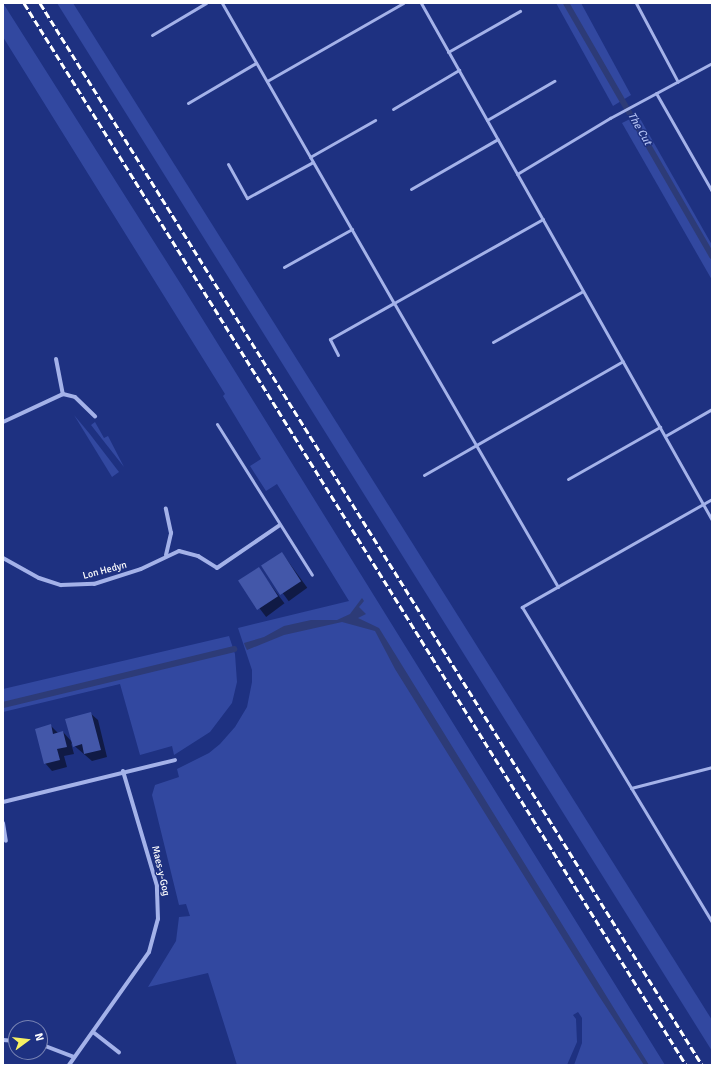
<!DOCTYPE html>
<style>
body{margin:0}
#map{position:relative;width:715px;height:1068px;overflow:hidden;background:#1e3181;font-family:Signika,sans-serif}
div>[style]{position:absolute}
.green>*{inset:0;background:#3248a0}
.water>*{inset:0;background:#2d3b77}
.shadow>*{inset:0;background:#0007;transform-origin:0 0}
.stream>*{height:6px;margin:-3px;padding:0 3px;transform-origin:3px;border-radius:3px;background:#2d3b77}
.building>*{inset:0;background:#4357a9;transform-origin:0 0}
.lane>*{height:3px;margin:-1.5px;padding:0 1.5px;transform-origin:1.5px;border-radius:1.5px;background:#a4b2e9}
.street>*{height:4px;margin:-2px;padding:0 2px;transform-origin:2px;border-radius:2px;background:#a4b2e9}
.rail>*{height:3px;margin-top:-1.5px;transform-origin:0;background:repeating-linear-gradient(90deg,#fff 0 7px,transparent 0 10px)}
span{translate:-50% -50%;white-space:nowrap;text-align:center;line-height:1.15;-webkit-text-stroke:3px #1e3181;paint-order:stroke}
.street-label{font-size:10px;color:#fff}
.water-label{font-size:11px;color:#afbdf0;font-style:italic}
.frame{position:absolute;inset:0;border:4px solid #fff;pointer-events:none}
.north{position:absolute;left:8px;top:1020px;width:40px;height:40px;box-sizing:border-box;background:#1e3181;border:1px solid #7883b3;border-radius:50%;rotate:75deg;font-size:11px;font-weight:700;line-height:16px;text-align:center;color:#fff}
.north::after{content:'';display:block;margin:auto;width:14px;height:18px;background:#f7f163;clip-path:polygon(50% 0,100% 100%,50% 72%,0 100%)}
</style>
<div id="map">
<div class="green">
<div style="clip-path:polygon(3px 3px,182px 286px,665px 1065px,574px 1065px,582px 1043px,582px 1018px,578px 1012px,573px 1015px,576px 1019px,577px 1042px,567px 1065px,237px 1065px,208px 973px,148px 987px,176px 941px,179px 917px,190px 916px,186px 904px,179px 905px,152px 795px,155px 785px,179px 777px,177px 769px,209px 753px,220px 744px,235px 727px,247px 707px,252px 682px,252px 670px,238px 628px,349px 601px,277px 484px,266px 491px,250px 466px,261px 459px,223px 396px,225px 394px,3px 37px)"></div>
<div style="clip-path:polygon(57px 3px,73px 3px,712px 1020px,712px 1051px)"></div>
<div style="clip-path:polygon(556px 3px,581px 3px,631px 95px,613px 106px)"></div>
<div style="clip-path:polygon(638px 115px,712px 245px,712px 280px,622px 123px)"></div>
<div style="clip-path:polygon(74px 415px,89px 433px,119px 472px,112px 477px)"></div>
<div style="clip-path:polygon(95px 422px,104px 438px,108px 436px,124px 467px,91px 425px)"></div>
<div style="clip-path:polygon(229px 636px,235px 654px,237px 682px,232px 703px,210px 732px,174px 755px,172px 746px,140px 755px,120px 684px,3px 712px,3px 689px)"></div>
</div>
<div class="water">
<div style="clip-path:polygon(362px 598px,364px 601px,359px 607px,366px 614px,358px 618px,379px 628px,649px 1065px,644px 1065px,597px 993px,395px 669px,375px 631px,342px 622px,284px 635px,247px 650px,245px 646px,244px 643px,264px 637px,284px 626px,311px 620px,337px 620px,350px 614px)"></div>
</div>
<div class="shadow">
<div style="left:282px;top:553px;width:43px;height:23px;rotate:54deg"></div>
<div style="left:258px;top:568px;width:44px;height:23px;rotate:53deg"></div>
<div style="clip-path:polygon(90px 713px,98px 720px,107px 757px,92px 761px,71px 743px,74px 754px,64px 756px,67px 767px,52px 771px,45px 763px,50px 725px,58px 733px,63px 732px,72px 742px)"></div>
</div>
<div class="stream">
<div style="left:566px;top:3px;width:292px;rotate:60deg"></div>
<div style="left:3px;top:705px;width:238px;rotate:-13.6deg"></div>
</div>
<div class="building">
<div style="left:282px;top:552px;width:35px;height:25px;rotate:57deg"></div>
<div style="left:259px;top:567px;width:35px;height:25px;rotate:57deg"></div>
<div style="clip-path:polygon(91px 712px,101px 750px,84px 754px,82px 744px,73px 747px,65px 719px)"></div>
<div style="clip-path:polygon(51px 724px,53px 734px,63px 731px,67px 747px,57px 749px,60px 760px,44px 764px,35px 729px)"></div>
</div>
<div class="lane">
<div style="left:222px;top:3px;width:346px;rotate:60.2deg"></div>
<div style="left:394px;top:303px;width:171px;rotate:-29.4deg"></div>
<div style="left:421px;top:3px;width:593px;rotate:60.63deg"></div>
<div style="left:636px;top:3px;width:89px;rotate:62deg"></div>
<div style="left:152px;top:35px;width:63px;rotate:-30.7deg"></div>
<div style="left:448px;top:52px;width:83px;rotate:-29.7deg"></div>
<div style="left:267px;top:81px;width:157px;rotate:-29.8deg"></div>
<div style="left:656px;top:93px;width:113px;rotate:60.3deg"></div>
<div style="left:188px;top:103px;width:79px;rotate:-30.5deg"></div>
<div style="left:393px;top:109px;width:77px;rotate:-30.6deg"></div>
<div style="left:487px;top:120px;width:78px;rotate:-30.2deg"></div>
<div style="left:310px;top:157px;width:75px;rotate:-29.6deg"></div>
<div style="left:228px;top:164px;width:39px;rotate:61deg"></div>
<div style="left:247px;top:198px;width:75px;rotate:-28.6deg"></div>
<div style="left:517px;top:174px;width:109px;rotate:-31.1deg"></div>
<div style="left:610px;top:118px;width:116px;rotate:-28.3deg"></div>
<div style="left:411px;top:189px;width:100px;rotate:-29.9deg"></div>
<div style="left:284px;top:267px;width:78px;rotate:-29.2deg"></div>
<div style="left:493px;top:342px;width:103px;rotate:-29.5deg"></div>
<div style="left:338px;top:355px;width:18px;rotate:-117deg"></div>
<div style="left:330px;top:339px;width:73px;rotate:-29.4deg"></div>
<div style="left:394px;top:303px;width:328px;rotate:60deg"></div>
<div style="left:217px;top:424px;width:178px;rotate:57.8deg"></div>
<div style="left:665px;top:436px;width:54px;rotate:-29.9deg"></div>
<div style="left:424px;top:475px;width:229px;rotate:-29.8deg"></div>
<div style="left:568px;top:479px;width:106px;rotate:-29.5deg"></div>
<div style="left:712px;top:499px;width:219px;rotate:150.4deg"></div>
<div style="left:522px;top:607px;width:368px;rotate:58.9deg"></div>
<div style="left:631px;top:788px;width:84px;rotate:-14.5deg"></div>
</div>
<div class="street">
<div style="left:56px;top:359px;width:36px;rotate:79deg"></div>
<div style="left:3px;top:422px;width:66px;rotate:-25deg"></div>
<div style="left:63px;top:394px;width:12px;rotate:14deg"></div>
<div style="left:75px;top:397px;width:28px;rotate:44deg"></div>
<div style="left:166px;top:555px;width:23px;rotate:-77deg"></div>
<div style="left:171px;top:533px;width:25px;rotate:-102deg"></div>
<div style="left:3px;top:558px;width:41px;rotate:29.1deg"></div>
<div style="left:39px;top:578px;width:23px;rotate:18deg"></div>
<div style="left:61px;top:585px;width:33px;rotate:-2deg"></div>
<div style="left:94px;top:584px;width:49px;rotate:-17.7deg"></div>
<div style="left:141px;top:569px;width:42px;rotate:-25.3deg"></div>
<div style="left:179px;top:551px;width:20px;rotate:15deg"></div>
<div style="left:198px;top:556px;width:22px;rotate:32deg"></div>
<div style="left:217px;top:568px;width:76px;rotate:-34.3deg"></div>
<div style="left:3px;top:802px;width:177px;rotate:-13.7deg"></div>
<div style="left:3px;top:823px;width:18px;rotate:81deg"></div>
<div style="left:93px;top:1032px;width:33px;rotate:38deg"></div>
<div style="left:3px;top:1040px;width:13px;rotate:4deg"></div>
<div style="left:40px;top:1044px;width:36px;rotate:21deg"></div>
<div style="left:69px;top:1065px;width:138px;rotate:-54.7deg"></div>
<div style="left:149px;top:952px;width:34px;rotate:-75deg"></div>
<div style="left:158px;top:919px;width:33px;rotate:-92deg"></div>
<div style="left:157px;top:886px;width:120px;rotate:-106.5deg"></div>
</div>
<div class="rail">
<div style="left:24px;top:3px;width:1251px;rotate:58.06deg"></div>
<div style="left:40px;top:3px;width:1251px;rotate:58.06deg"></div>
</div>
<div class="street-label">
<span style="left:105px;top:571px;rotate:-15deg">Lon Hedyn</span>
<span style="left:160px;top:871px;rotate:77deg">Maes-y-Gog</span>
</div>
<div class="water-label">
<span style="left:639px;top:129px;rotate:60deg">The Cut</span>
</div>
<div class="frame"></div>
<div class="north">N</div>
</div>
